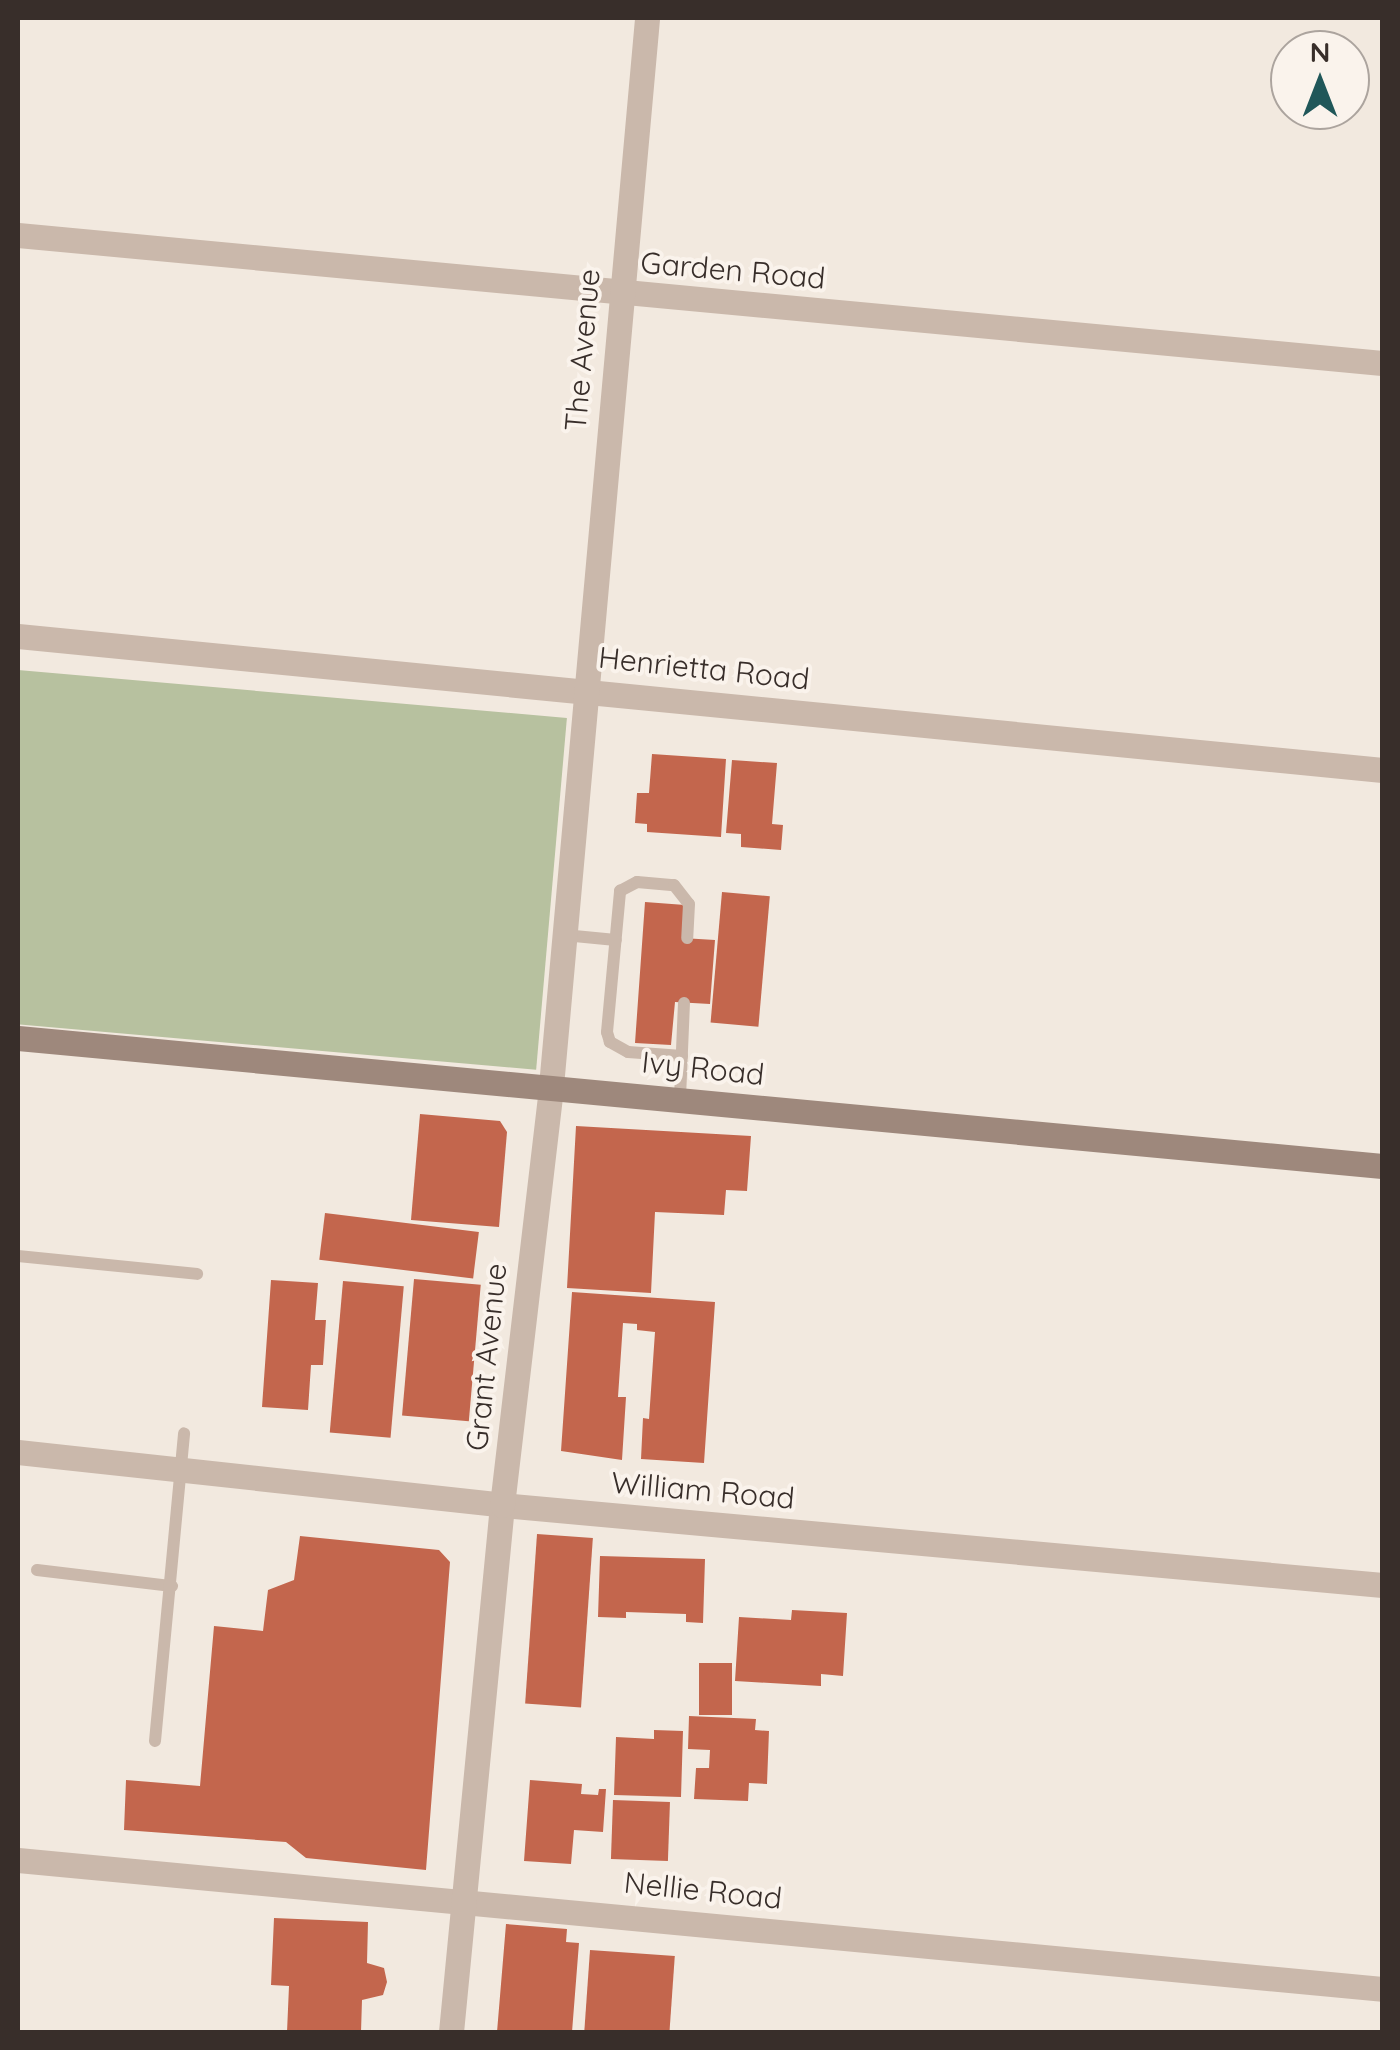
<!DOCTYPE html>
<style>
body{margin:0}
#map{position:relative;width:1400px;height:2050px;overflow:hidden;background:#f2e9df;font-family:Quicksand,sans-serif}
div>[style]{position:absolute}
.green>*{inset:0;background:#b7c19f;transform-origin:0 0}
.building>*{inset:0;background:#c3664d;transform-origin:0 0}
.service>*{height:12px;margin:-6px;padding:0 6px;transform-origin:6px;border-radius:6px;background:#cab8ab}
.minor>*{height:25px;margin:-12.5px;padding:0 12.5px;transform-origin:12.5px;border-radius:12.5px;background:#cab8ab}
.tertiary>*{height:25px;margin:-12.5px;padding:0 12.5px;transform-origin:12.5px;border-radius:12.5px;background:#cab8ab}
.secondary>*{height:25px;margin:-12.5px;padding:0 12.5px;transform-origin:12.5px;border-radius:12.5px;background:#9e887c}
span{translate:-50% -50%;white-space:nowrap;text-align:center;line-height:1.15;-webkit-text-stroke:8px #faf3ec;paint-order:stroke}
.street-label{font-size:30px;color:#382e2a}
.frame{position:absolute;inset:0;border:20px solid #382e2a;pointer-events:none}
.north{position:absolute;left:1270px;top:30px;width:100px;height:100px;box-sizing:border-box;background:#faf3ec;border:2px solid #aca49e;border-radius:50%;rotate:0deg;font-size:28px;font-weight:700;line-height:40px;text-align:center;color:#382e2a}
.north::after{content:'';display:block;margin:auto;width:35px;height:45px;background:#205759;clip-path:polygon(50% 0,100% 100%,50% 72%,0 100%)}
</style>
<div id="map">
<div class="green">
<div style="left:18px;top:670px;width:551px;height:353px;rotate:5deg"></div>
</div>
<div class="building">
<div style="clip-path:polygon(652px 754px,726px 759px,721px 837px,647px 832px,647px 824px,635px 823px,637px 793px,649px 793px)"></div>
<div style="clip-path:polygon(732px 760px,777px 763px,772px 824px,783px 825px,781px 850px,741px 847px,741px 834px,726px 833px)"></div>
<div style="left:722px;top:892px;width:48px;height:131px;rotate:5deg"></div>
<div style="clip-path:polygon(645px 902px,685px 905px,682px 938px,715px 940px,710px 1004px,675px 1002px,671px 1045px,635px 1043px)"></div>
<div style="clip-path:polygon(420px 1114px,500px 1121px,507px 1132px,499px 1227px,411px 1220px)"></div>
<div style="clip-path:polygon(576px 1126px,751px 1136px,747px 1191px,726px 1190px,724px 1215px,655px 1212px,651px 1293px,567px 1288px)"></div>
<div style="left:325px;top:1213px;width:155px;height:47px;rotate:7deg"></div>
<div style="left:414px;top:1279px;width:67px;height:137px;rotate:5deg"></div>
<div style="clip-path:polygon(271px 1280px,318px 1283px,315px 1320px,326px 1320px,323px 1365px,311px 1365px,308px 1410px,262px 1407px)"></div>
<div style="left:343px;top:1281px;width:61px;height:152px;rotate:5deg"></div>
<div style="clip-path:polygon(572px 1292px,715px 1302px,704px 1463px,641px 1459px,643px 1418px,649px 1419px,655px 1332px,637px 1330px,637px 1324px,623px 1323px,618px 1397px,626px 1397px,622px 1460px,561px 1451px)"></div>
<div style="left:537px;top:1534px;width:56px;height:170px;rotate:4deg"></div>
<div style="clip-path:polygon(300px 1536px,439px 1550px,450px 1562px,426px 1870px,306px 1858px,286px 1842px,124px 1830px,126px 1780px,200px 1786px,214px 1626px,263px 1631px,268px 1590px,294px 1580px)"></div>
<div style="clip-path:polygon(600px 1556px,705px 1559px,703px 1623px,686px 1622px,686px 1614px,626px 1612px,626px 1618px,598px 1617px)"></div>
<div style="clip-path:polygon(792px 1610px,847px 1613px,843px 1676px,821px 1674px,821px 1686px,735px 1681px,739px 1617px,791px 1620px)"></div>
<div style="left:699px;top:1663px;width:33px;height:52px"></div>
<div style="clip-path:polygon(689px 1716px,756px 1719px,755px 1730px,769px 1731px,767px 1784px,749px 1783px,748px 1801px,694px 1799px,696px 1768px,709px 1768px,710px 1750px,688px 1749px)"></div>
<div style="clip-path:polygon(654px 1730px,683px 1731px,681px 1797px,614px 1795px,616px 1737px,654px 1739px)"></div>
<div style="clip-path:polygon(530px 1780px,582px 1784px,581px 1794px,598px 1795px,599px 1789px,606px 1789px,603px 1832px,574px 1830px,571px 1864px,524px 1861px)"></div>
<div style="left:613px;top:1800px;width:57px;height:59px;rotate:2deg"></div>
<div style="clip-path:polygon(274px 1918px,368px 1922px,367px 1963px,384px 1968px,387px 1982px,383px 1995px,362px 2000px,361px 2032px,287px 2032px,289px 1986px,271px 1985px)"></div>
<div style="clip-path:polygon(506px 1924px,567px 1929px,566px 1942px,579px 1943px,572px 2032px,497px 2032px)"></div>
<div style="left:590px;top:1950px;width:85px;height:82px;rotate:4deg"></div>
</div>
<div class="service">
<div style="left:564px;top:935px;width:52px;rotate:5.5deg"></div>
<div style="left:682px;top:1056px;width:54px;rotate:-175.8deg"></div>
<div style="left:628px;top:1052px;width:21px;rotate:-151deg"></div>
<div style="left:610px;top:1042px;width:10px;rotate:-107deg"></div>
<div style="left:607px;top:1032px;width:142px;rotate:-84.7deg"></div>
<div style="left:620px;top:891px;width:19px;rotate:-28deg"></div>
<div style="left:637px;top:882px;width:37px;rotate:5deg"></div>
<div style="left:674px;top:885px;width:24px;rotate:52deg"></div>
<div style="left:689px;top:904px;width:34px;rotate:93deg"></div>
<div style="left:680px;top:1098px;width:95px;rotate:-87.6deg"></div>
<div style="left:18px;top:1256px;width:180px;rotate:5.7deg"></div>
<div style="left:37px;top:1570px;width:136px;rotate:6.8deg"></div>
<div style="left:155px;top:1741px;width:309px;rotate:-84.6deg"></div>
</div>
<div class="minor">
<div style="left:18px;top:235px;width:1370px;rotate:5.36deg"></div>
<div style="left:18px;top:636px;width:1371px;rotate:5.61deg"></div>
<div style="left:18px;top:1452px;width:487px;rotate:6.2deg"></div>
<div style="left:502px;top:1505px;width:884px;rotate:5.19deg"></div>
<div style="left:18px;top:1860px;width:1370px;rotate:5.4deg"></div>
</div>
<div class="tertiary">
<div style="left:451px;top:2032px;width:529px;rotate:-84.47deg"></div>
<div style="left:502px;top:1505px;width:422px;rotate:-83.3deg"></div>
<div style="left:551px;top:1086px;width:1072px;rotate:-84.86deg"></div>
</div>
<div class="secondary">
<div style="left:18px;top:1038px;width:1370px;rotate:5.36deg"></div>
</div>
<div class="street-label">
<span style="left:733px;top:270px;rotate:5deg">Garden Road</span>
<span style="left:582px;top:350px;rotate:-85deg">The Avenue</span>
<span style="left:704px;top:668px;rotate:6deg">Henrietta Road</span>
<span style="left:703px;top:1068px;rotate:6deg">Ivy Road</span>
<span style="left:486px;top:1357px;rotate:-84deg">Grant Avenue</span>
<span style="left:703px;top:1490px;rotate:5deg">William Road</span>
<span style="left:703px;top:1890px;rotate:6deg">Nellie Road</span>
</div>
<div class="frame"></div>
<div class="north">N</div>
</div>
